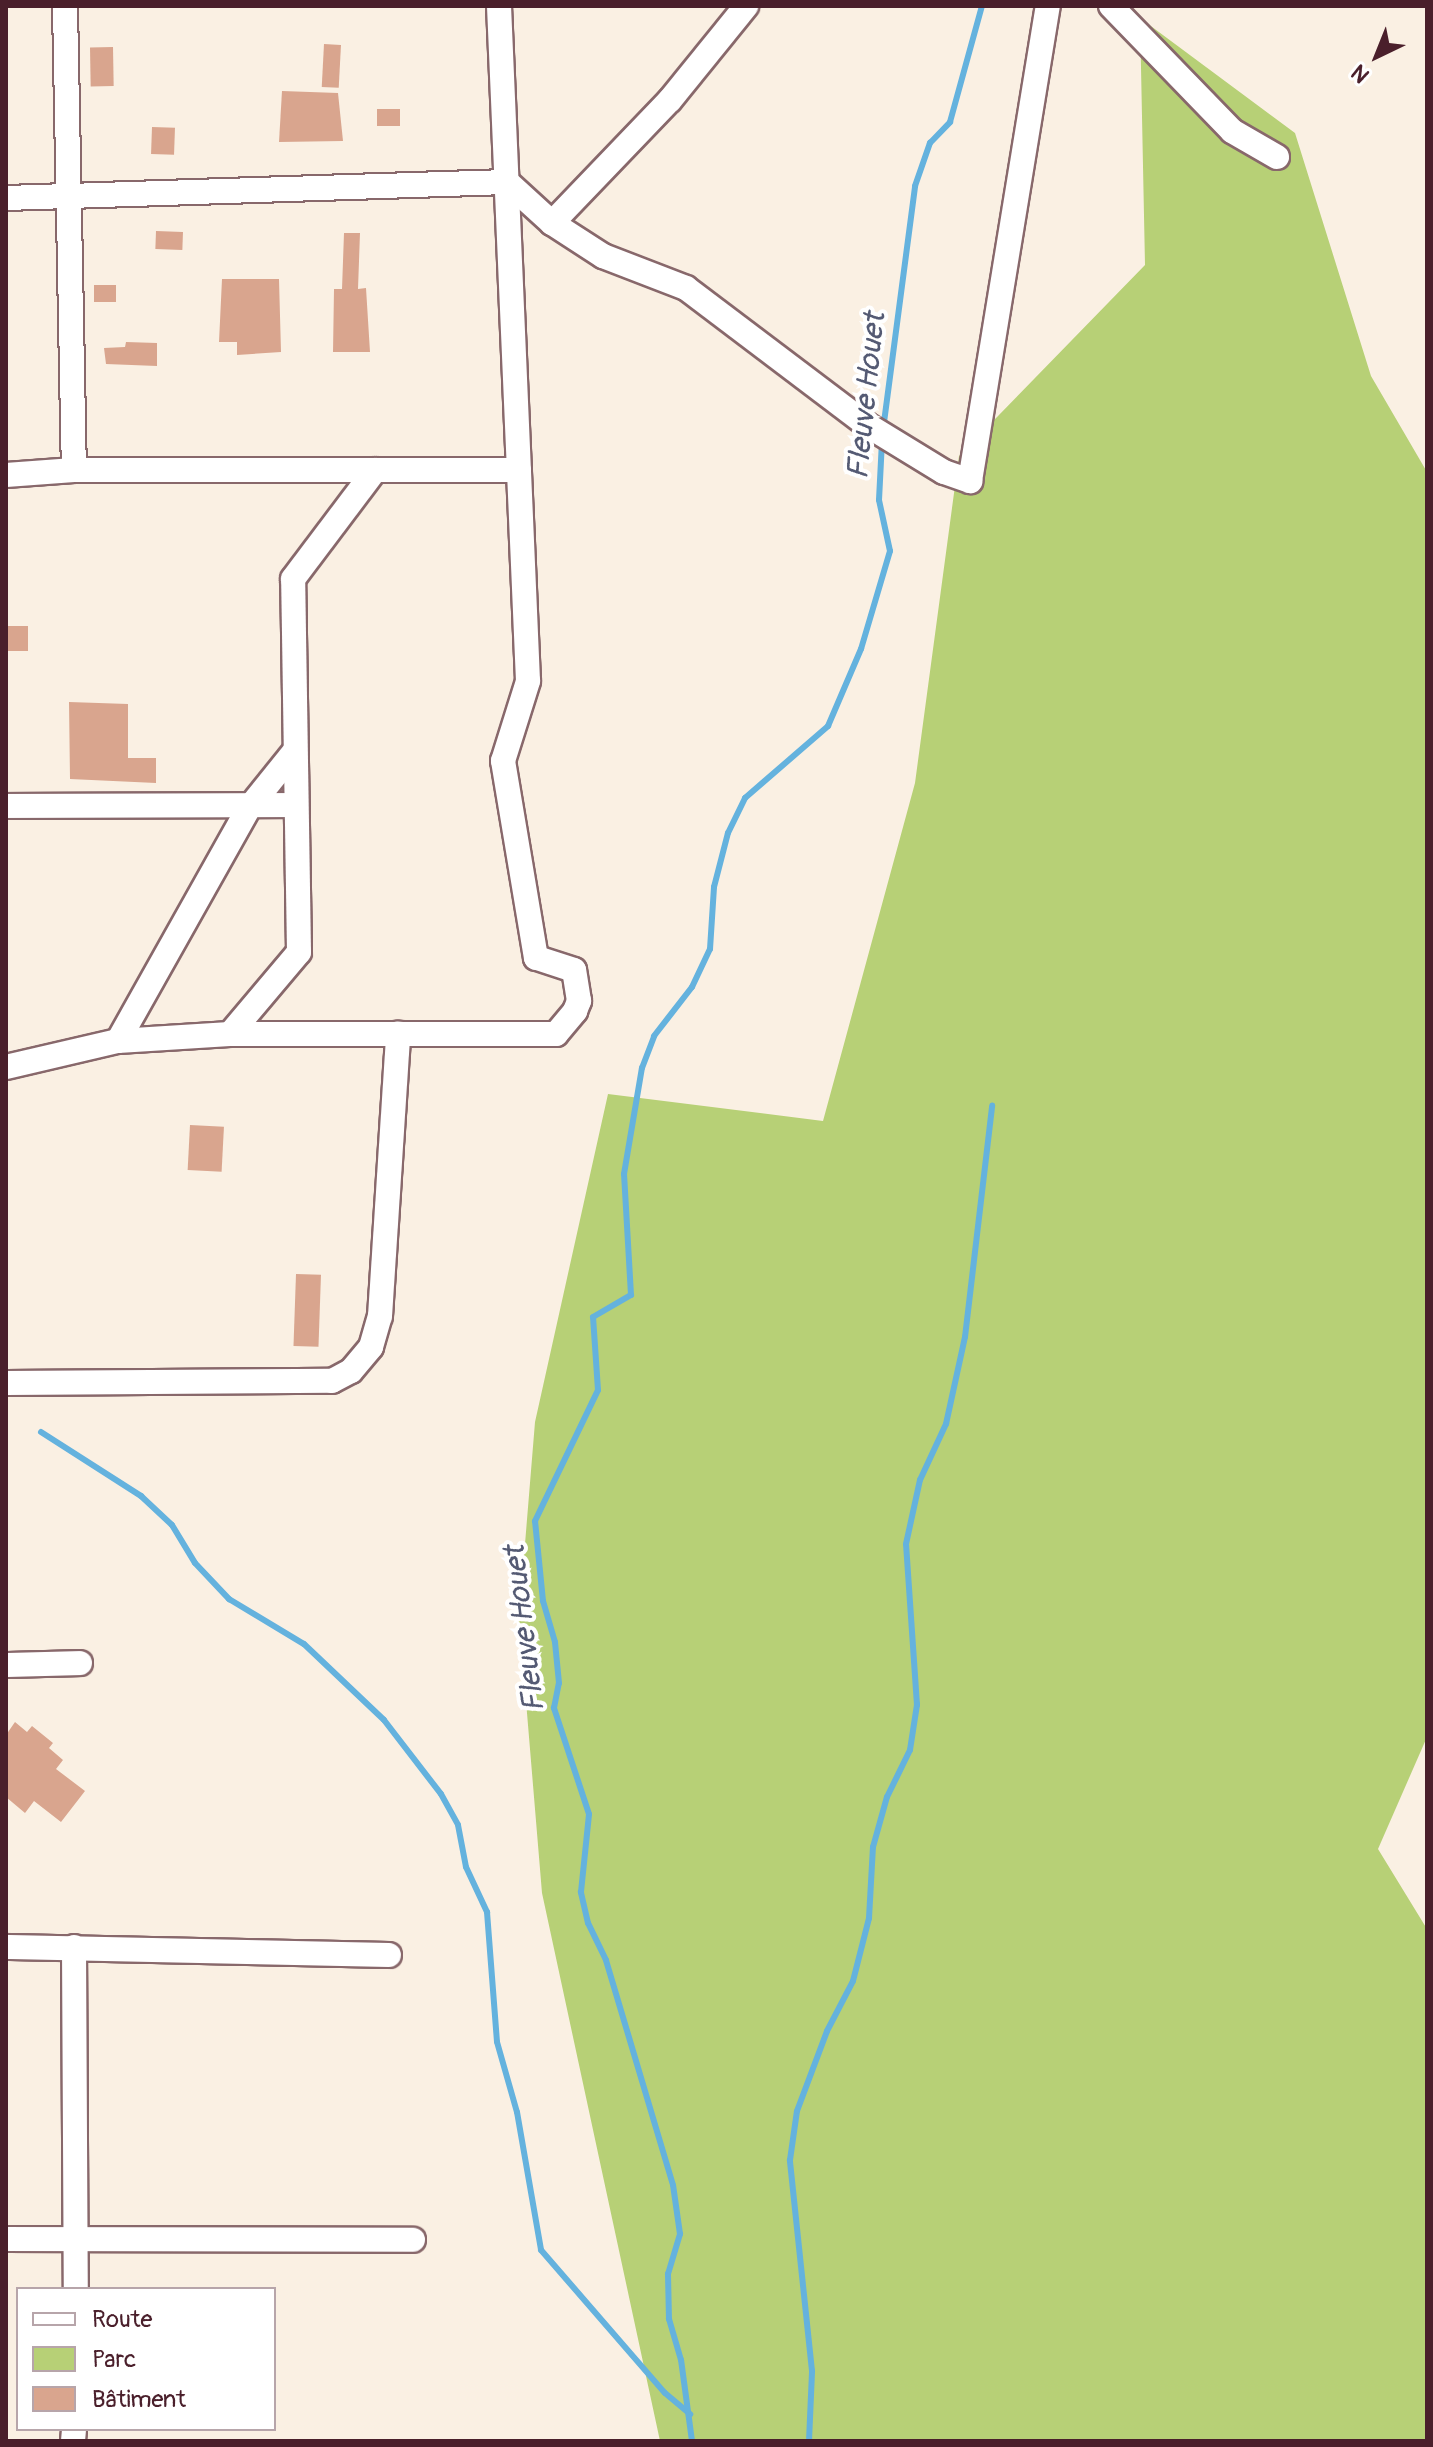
<!DOCTYPE html>
<meta charset="utf-8">
<style>
body{margin:0}
#map{position:relative;width:1433px;height:2447px;overflow:hidden;background:#faf0e3;font-family:Pangolin,sans-serif}
div>[style]{position:absolute}
.green>*{inset:0;background:#b7d076}
.stream>*{height:6px;margin:-3px;padding:0 3px;transform-origin:3px;border-radius:3px;background:#64b2de}
.building>*{inset:0;background:#d9a58e;transform-origin:0 0}
.roads{filter:drop-shadow(2px 0 #88686b) drop-shadow(-2px 0 #88686b) drop-shadow(0 2px #88686b) drop-shadow(0 -2px #88686b)}
.minor>*{height:24px;margin:-12px;padding:0 12px;transform-origin:12px;border-radius:12px;background:#fff}
span{translate:-50% -50%;white-space:nowrap;text-align:center;line-height:1.15;-webkit-text-stroke:8px #fff;paint-order:stroke}
.water-label{font-size:30px;color:#545a73;font-style:italic}
.frame{position:absolute;inset:0;border:8px solid #4a1f2b;pointer-events:none}
.legend{position:absolute;left:16px;top:2287px;width:260px;height:144px;box-sizing:border-box;background:#fff;border:2px solid #b7a5aa;margin:0;padding:10px 14px;list-style:none;font-size:24px;color:#4a1f2b}
.legend li{display:flex;align-items:center;gap:16px;height:40px}
.legend b{width:40px;border:2px solid #b7a5aa}
.north{position:absolute;left:1337px;top:16px;width:80px;height:80px;-webkit-text-stroke:6px #fff;paint-order:stroke;rotate:223deg;font-size:22px;font-weight:700;line-height:32px;text-align:center;color:#4a1f2b}
.north::after{content:'';display:block;margin:auto;width:28px;height:36px;background:#4a1f2b;clip-path:polygon(50% 0,100% 100%,50% 72%,0 100%)}
</style>
<div id="map">
<div class="green">
<div style="clip-path:polygon(1140px 18px,1295px 133px,1371px 376px,1427px 472px,1427px 1737px,1378px 1849px,1427px 1929px,1427px 2441px,660px 2441px,542px 1893px,519px 1617px,535px 1422px,608px 1094px,823px 1121px,915px 783px,959px 456px,1145px 265px)"></div>
</div>
<div class="stream">
<div style="left:883px;top:430px;width:246px;rotate:-82.5deg"></div>
<div style="left:915px;top:186px;width:46px;rotate:-70.8deg"></div>
<div style="left:930px;top:143px;width:29px;rotate:-46deg"></div>
<div style="left:950px;top:122px;width:120px;rotate:-74.6deg"></div>
<div style="left:41px;top:1432px;width:119px;rotate:32.6deg"></div>
<div style="left:141px;top:1496px;width:42px;rotate:43.1deg"></div>
<div style="left:172px;top:1525px;width:44px;rotate:58.8deg"></div>
<div style="left:195px;top:1563px;width:50px;rotate:46.6deg"></div>
<div style="left:229px;top:1599px;width:87px;rotate:31deg"></div>
<div style="left:304px;top:1644px;width:110px;rotate:43.5deg"></div>
<div style="left:384px;top:1720px;width:93px;rotate:52.4deg"></div>
<div style="left:441px;top:1794px;width:35px;rotate:61deg"></div>
<div style="left:458px;top:1825px;width:43px;rotate:79.2deg"></div>
<div style="left:466px;top:1867px;width:50px;rotate:65deg"></div>
<div style="left:487px;top:1912px;width:130px;rotate:85.6deg"></div>
<div style="left:497px;top:2042px;width:73px;rotate:74.1deg"></div>
<div style="left:517px;top:2112px;width:140px;rotate:80.1deg"></div>
<div style="left:541px;top:2250px;width:189px;rotate:49.1deg"></div>
<div style="left:665px;top:2393px;width:33px;rotate:40deg"></div>
<div style="left:692px;top:2441px;width:82px;rotate:-97.7deg"></div>
<div style="left:681px;top:2360px;width:43px;rotate:-106.3deg"></div>
<div style="left:669px;top:2319px;width:45px;rotate:-91.3deg"></div>
<div style="left:668px;top:2274px;width:42px;rotate:-73.3deg"></div>
<div style="left:680px;top:2234px;width:49px;rotate:-98.1deg"></div>
<div style="left:673px;top:2185px;width:235px;rotate:-106.6deg"></div>
<div style="left:606px;top:1960px;width:41px;rotate:-115.9deg"></div>
<div style="left:588px;top:1923px;width:32px;rotate:-103deg"></div>
<div style="left:581px;top:1892px;width:78px;rotate:-84.1deg"></div>
<div style="left:589px;top:1814px;width:112px;rotate:-108.3deg"></div>
<div style="left:554px;top:1708px;width:25px;rotate:-79deg"></div>
<div style="left:559px;top:1683px;width:41px;rotate:-95.6deg"></div>
<div style="left:555px;top:1642px;width:43px;rotate:-106.3deg"></div>
<div style="left:543px;top:1601px;width:80px;rotate:-95.7deg"></div>
<div style="left:535px;top:1521px;width:145px;rotate:-64.3deg"></div>
<div style="left:598px;top:1390px;width:73px;rotate:-93.9deg"></div>
<div style="left:593px;top:1317px;width:44px;rotate:-30.1deg"></div>
<div style="left:631px;top:1295px;width:121px;rotate:-93.3deg"></div>
<div style="left:624px;top:1174px;width:108px;rotate:-80.4deg"></div>
<div style="left:642px;top:1068px;width:34px;rotate:-69deg"></div>
<div style="left:654px;top:1036px;width:62px;rotate:-52.2deg"></div>
<div style="left:692px;top:987px;width:42px;rotate:-64.7deg"></div>
<div style="left:710px;top:949px;width:62px;rotate:-86.3deg"></div>
<div style="left:714px;top:887px;width:56px;rotate:-75.5deg"></div>
<div style="left:728px;top:833px;width:39px;rotate:-64deg"></div>
<div style="left:745px;top:798px;width:110px;rotate:-40.9deg"></div>
<div style="left:828px;top:726px;width:84px;rotate:-66.8deg"></div>
<div style="left:861px;top:649px;width:102px;rotate:-73.5deg"></div>
<div style="left:890px;top:551px;width:52px;rotate:-102.2deg"></div>
<div style="left:879px;top:500px;width:59px;rotate:-87.1deg"></div>
<div style="left:809px;top:2441px;width:70px;rotate:-87.5deg"></div>
<div style="left:812px;top:2371px;width:212px;rotate:-96deg"></div>
<div style="left:790px;top:2160px;width:49px;rotate:-81.9deg"></div>
<div style="left:797px;top:2111px;width:85px;rotate:-69.4deg"></div>
<div style="left:827px;top:2031px;width:56px;rotate:-62.5deg"></div>
<div style="left:853px;top:1981px;width:65px;rotate:-75.7deg"></div>
<div style="left:869px;top:1918px;width:71px;rotate:-86.8deg"></div>
<div style="left:873px;top:1847px;width:52px;rotate:-74.4deg"></div>
<div style="left:887px;top:1797px;width:52px;rotate:-63.9deg"></div>
<div style="left:910px;top:1750px;width:46px;rotate:-81.2deg"></div>
<div style="left:917px;top:1705px;width:161px;rotate:-93.9deg"></div>
<div style="left:906px;top:1544px;width:66px;rotate:-77.7deg"></div>
<div style="left:920px;top:1480px;width:62px;rotate:-65.1deg"></div>
<div style="left:946px;top:1424px;width:89px;rotate:-77.7deg"></div>
<div style="left:965px;top:1337px;width:233px;rotate:-83.3deg"></div>
</div>
<div class="building">
<div style="left:324px;top:44px;width:17px;height:43px;rotate:3deg"></div>
<div style="left:113px;top:47px;width:39px;height:23px;rotate:89deg"></div>
<div style="clip-path:polygon(282px 91px,338px 93px,343px 141px,279px 142px)"></div>
<div style="left:377px;top:109px;width:23px;height:17px"></div>
<div style="left:152px;top:127px;width:23px;height:27px;rotate:2deg"></div>
<div style="left:156px;top:231px;width:27px;height:18px;rotate:2deg"></div>
<div style="clip-path:polygon(344px 233px,360px 233px,358px 289px,366px 288px,370px 352px,333px 352px,334px 289px,342px 289px)"></div>
<div style="clip-path:polygon(222px 279px,279px 279px,281px 352px,237px 355px,237px 342px,219px 342px)"></div>
<div style="left:94px;top:285px;width:22px;height:17px"></div>
<div style="clip-path:polygon(126px 342px,157px 343px,157px 366px,106px 364px,104px 348px,125px 347px)"></div>
<div style="left:6px;top:626px;width:22px;height:25px"></div>
<div style="clip-path:polygon(69px 702px,128px 704px,128px 758px,156px 758px,156px 783px,70px 779px)"></div>
<div style="left:190px;top:1125px;width:34px;height:45px;rotate:3deg"></div>
<div style="left:296px;top:1274px;width:25px;height:72px;rotate:2deg"></div>
<div style="clip-path:polygon(15px 1722px,27px 1732px,32px 1726px,53px 1743px,49px 1748px,63px 1760px,56px 1769px,85px 1791px,61px 1822px,34px 1801px,25px 1813px,6px 1797px,6px 1735px)"></div>
</div>
<div class="roads">
<div class="minor">
<div style="left:65px;top:6px;width:464px;rotate:88.9deg"></div>
<div style="left:1111px;top:6px;width:174px;rotate:45.9deg"></div>
<div style="left:1232px;top:131px;width:52px;rotate:30deg"></div>
<div style="left:6px;top:198px;width:501px;rotate:-1.83deg"></div>
<div style="left:507px;top:182px;width:61px;rotate:42.3deg"></div>
<div style="left:552px;top:223px;width:61px;rotate:32.9deg"></div>
<div style="left:603px;top:256px;width:89px;rotate:21.1deg"></div>
<div style="left:686px;top:288px;width:227px;rotate:37.1deg"></div>
<div style="left:867px;top:425px;width:90px;rotate:31.4deg"></div>
<div style="left:944px;top:472px;width:28px;rotate:19deg"></div>
<div style="left:970px;top:481px;width:481px;rotate:-80.7deg"></div>
<div style="left:552px;top:223px;width:170px;rotate:-46.2deg"></div>
<div style="left:670px;top:100px;width:121px;rotate:-51deg"></div>
<div style="left:6px;top:475px;width:68px;rotate:-4.2deg"></div>
<div style="left:74px;top:470px;width:445px"></div>
<div style="left:6px;top:806px;width:290px;rotate:-0.2deg"></div>
<div style="left:230px;top:1034px;width:107px;rotate:-49.9deg"></div>
<div style="left:299px;top:952px;width:373px;rotate:-90.9deg"></div>
<div style="left:293px;top:579px;width:136px;rotate:-53deg"></div>
<div style="left:118px;top:1041px;width:267px;rotate:-60.7deg"></div>
<div style="left:249px;top:808px;width:72px;rotate:-51.2deg"></div>
<div style="left:6px;top:1067px;width:115px;rotate:-13.1deg"></div>
<div style="left:118px;top:1041px;width:112px;rotate:-3.6deg"></div>
<div style="left:230px;top:1034px;width:326px"></div>
<div style="left:556px;top:1034px;width:30px;rotate:-50deg"></div>
<div style="left:575px;top:1011px;width:11px;rotate:-68deg"></div>
<div style="left:579px;top:1001px;width:31px;rotate:-99deg"></div>
<div style="left:574px;top:970px;width:40px;rotate:-162deg"></div>
<div style="left:536px;top:958px;width:200px;rotate:-99.5deg"></div>
<div style="left:503px;top:761px;width:84px;rotate:-72.6deg"></div>
<div style="left:528px;top:681px;width:676px;rotate:-92.46deg"></div>
<div style="left:6px;top:1383px;width:326px;rotate:-0.4deg"></div>
<div style="left:332px;top:1381px;width:21px;rotate:-28deg"></div>
<div style="left:351px;top:1371px;width:31px;rotate:-50deg"></div>
<div style="left:371px;top:1347px;width:32px;rotate:-74deg"></div>
<div style="left:380px;top:1316px;width:283px;rotate:-86.3deg"></div>
<div style="left:6px;top:1665px;width:74px;rotate:-1.5deg"></div>
<div style="left:6px;top:1947px;width:383px;rotate:1.2deg"></div>
<div style="left:74px;top:1947px;width:342px;rotate:89.7deg"></div>
<div style="left:6px;top:2239px;width:407px;rotate:0.1deg"></div>
<div style="left:73px;top:2441px;width:12px;rotate:-85deg"></div>
</div>
</div>
<div class="water-label">
<span style="left:867px;top:396px;rotate:-84deg">Fleuve Houet</span>
<span style="left:525px;top:1629px;rotate:-97deg">Fleuve Houet</span>
</div>
<div class="frame"></div>
<ul class="legend">
<li><b style="height:10px;background:#fff"></b>Route</li>
<li><b style="height:22px;background:#b7d076"></b>Parc</li>
<li><b style="height:22px;background:#d9a58e"></b>Bâtiment</li>
</ul>
<div class="north">N</div>
</div>
